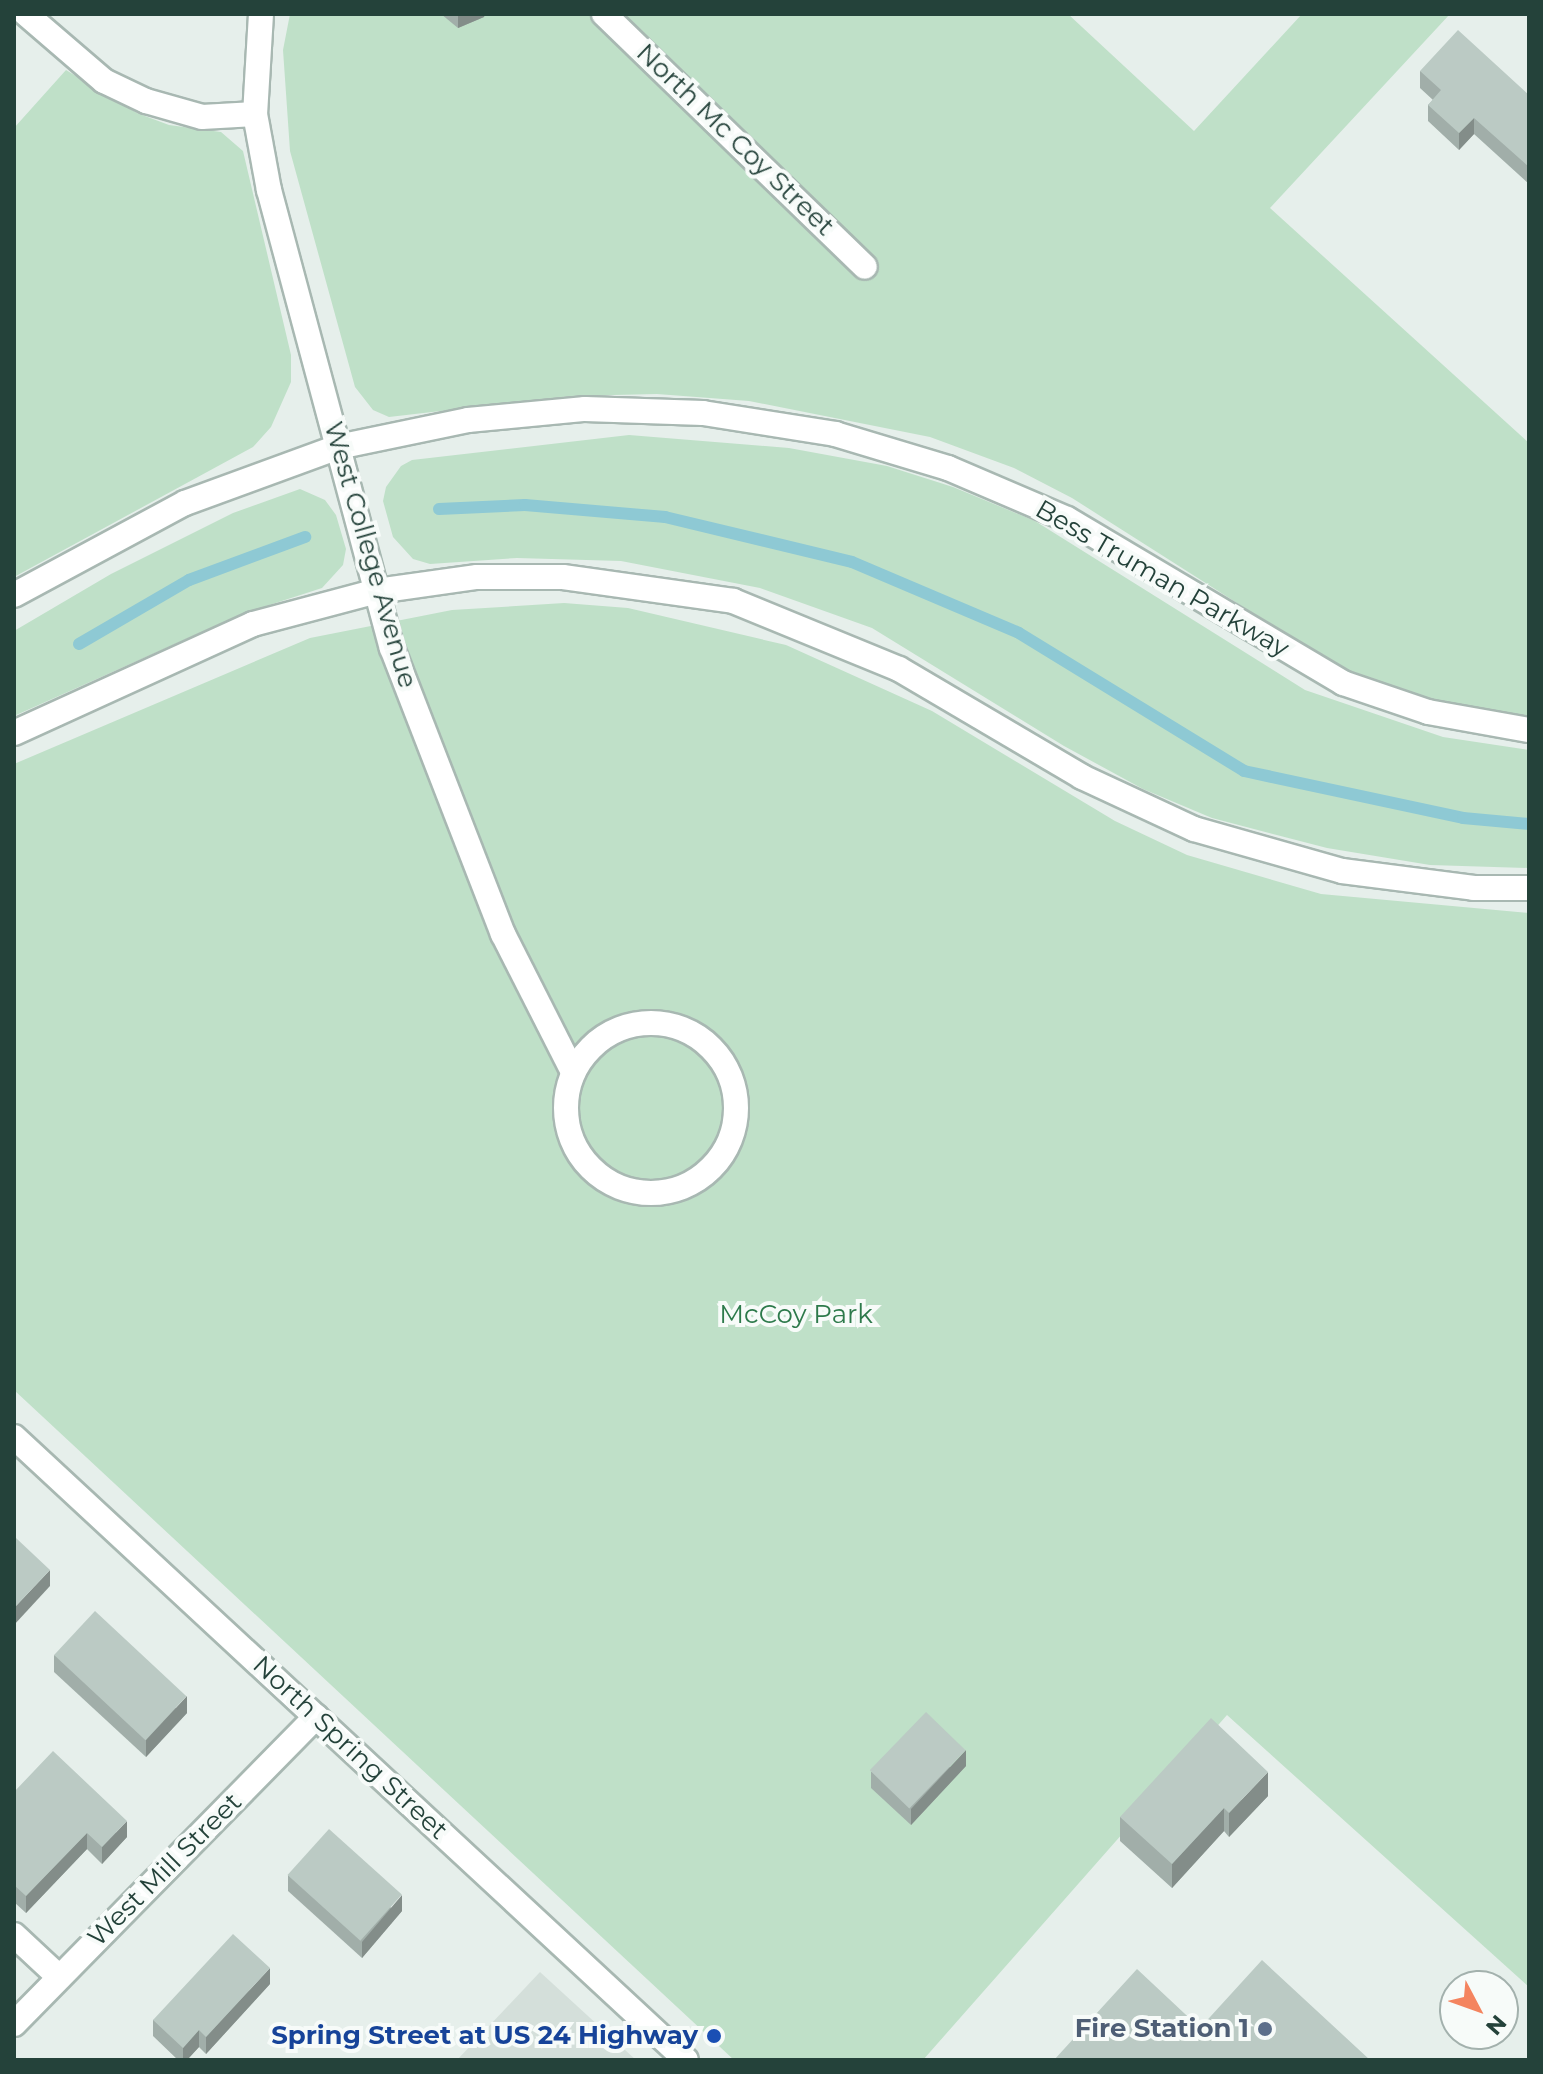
<!DOCTYPE html>
<style>
body{margin:0}
#map{position:relative;width:1543px;height:2074px;overflow:hidden;background:#e6efeb;font-family:Montserrat,sans-serif}
div>[style]{position:absolute}
.built>*{inset:0;background:#d4dfda}
.green>*{inset:0;background:#bfe0c8}
.stream>*{height:12px;margin:-6px;padding:0 6px;transform-origin:6px;border-radius:6px;background:#8ec9d4}
.roads{filter:drop-shadow(2px 0 #a8b8b2) drop-shadow(-2px 0 #a8b8b2) drop-shadow(0 2px #a8b8b2) drop-shadow(0 -2px #a8b8b2)}
.minor>*{height:24px;margin:-12px;padding:0 12px;transform-origin:12px;border-radius:12px;background:#fff}
.minor>.ring{margin:-12px;padding:0;box-sizing:content-box;background:none;border:24px solid #fff;border-radius:50%}
.wall>*{inset:0;background:#a1aea9}
.shaded-wall>*{inset:0;background:#838d89}
.building>*{inset:0;background:#bbcac4;transform-origin:0 0}
.dots>*{width:22px;height:22px;translate:-50% -50%;box-sizing:border-box;border:4px solid #f7fbf9;border-radius:50%}
span{translate:-50% -50%;white-space:nowrap;text-align:center;line-height:1.15;-webkit-text-stroke:8px #f7fbf9;paint-order:stroke}
.street-label{font-size:26px;color:#24423a}
.park-label{font-size:26px;color:#2d7a4b}
.service-label{font-size:26px;color:#4e5e75;font-weight:700}
.right{translate:-100% -50%;text-align:right}
.transit-label{font-size:26px;color:#164399;font-weight:700}
.frame{position:absolute;inset:0;border:16px solid #24423a;pointer-events:none}
.north{position:absolute;left:1439px;top:1970px;width:80px;height:80px;box-sizing:border-box;background:#f7fbf9;border:2px solid #a3b1ad;border-radius:50%;rotate:131deg;font-size:22px;font-weight:700;line-height:32px;text-align:center;color:#24423a}
.north::after{content:'';display:block;margin:auto;width:28px;height:36px;background:#f4845f;clip-path:polygon(50% 0,100% 100%,50% 72%,0 100%)}
</style>
<div id="map">
<div class="built">
<div style="clip-path:polygon(540px 1972px,636px 2060px,457px 2060px)"></div>
</div>
<div class="green">
<div style="clip-path:polygon(290px 14px,1068px 14px,1194px 131px,1302px 14px,1450px 14px,1270px 208px,1529px 443px,1529px 718px,1403px 693px,1333px 664px,1072px 498px,1014px 468px,930px 437px,749px 401px,657px 394px,571px 396px,389px 417px,373px 410px,355px 387px,290px 151px,283px 50px)"></div>
<div style="clip-path:polygon(66px 70px,137px 113px,169px 125px,221px 132px,243px 151px,291px 355px,291px 382px,271px 427px,253px 447px,14px 577px,14px 128px)"></div>
<div style="clip-path:polygon(629px 435px,789px 448px,887px 466px,953px 487px,1035px 521px,1305px 690px,1443px 737px,1529px 750px,1529px 868px,1430px 865px,1327px 848px,1212px 818px,1143px 789px,1064px 746px,872px 628px,760px 588px,621px 561px,517px 558px,430px 564px,413px 559px,393px 537px,383px 501px,386px 487px,401px 466px,412px 460px)"></div>
<div style="clip-path:polygon(300px 489px,325px 500px,336px 515px,346px 549px,343px 565px,322px 588px,242px 614px,14px 716px,14px 631px,111px 574px,233px 513px)"></div>
<div style="clip-path:polygon(564px 603px,628px 608px,786px 645px,932px 711px,1115px 821px,1187px 855px,1321px 894px,1529px 913px,1529px 1987px,1227px 1715px,923px 2060px,734px 2060px,14px 1390px,14px 764px,310px 638px,452px 610px)"></div>
</div>
<div class="stream">
<div style="left:439px;top:509px;width:86px;rotate:-2.7deg"></div>
<div style="left:525px;top:505px;width:141px;rotate:4.9deg"></div>
<div style="left:665px;top:517px;width:192px;rotate:13.5deg"></div>
<div style="left:852px;top:562px;width:181px;rotate:23deg"></div>
<div style="left:1019px;top:633px;width:264px;rotate:31.5deg"></div>
<div style="left:1244px;top:771px;width:224px;rotate:12.1deg"></div>
<div style="left:1463px;top:818px;width:66px;rotate:5.2deg"></div>
<div style="left:79px;top:644px;width:127px;rotate:-30.2deg"></div>
<div style="left:189px;top:580px;width:124px;rotate:-20.3deg"></div>
</div>
<div class="roads">
<div class="minor">
<div style="left:26px;top:14px;width:103px;rotate:40.7deg"></div>
<div style="left:104px;top:81px;width:47px;rotate:25.5deg"></div>
<div style="left:146px;top:101px;width:58px;rotate:15.9deg"></div>
<div style="left:202px;top:117px;width:53px;rotate:-3.2deg"></div>
<div style="left:261px;top:14px;width:100px;rotate:93.4deg"></div>
<div style="left:255px;top:114px;width:77px;rotate:79.6deg"></div>
<div style="left:269px;top:190px;width:474px;rotate:75deg"></div>
<div style="left:392px;top:648px;width:307px;rotate:68.8deg"></div>
<div style="left:503px;top:934px;width:155px;rotate:63.1deg"></div>
<div style="left:604px;top:14px;width:363px;rotate:44.1deg"></div>
<div style="left:14px;top:595px;width:194px;rotate:-28.3deg"></div>
<div style="left:185px;top:503px;width:163px;rotate:-20.1deg"></div>
<div style="left:338px;top:447px;width:133px;rotate:-11.7deg"></div>
<div style="left:468px;top:420px;width:118px;rotate:-5.4deg"></div>
<div style="left:585px;top:409px;width:118px;rotate:1.9deg"></div>
<div style="left:703px;top:413px;width:134px;rotate:9deg"></div>
<div style="left:835px;top:434px;width:118px;rotate:16.7deg"></div>
<div style="left:948px;top:468px;width:129px;rotate:23.2deg"></div>
<div style="left:1067px;top:519px;width:321px;rotate:30.7deg"></div>
<div style="left:1343px;top:683px;width:90px;rotate:18.8deg"></div>
<div style="left:1428px;top:712px;width:103px;rotate:10.1deg"></div>
<div style="left:14px;top:733px;width:263px;rotate:-24.5deg"></div>
<div style="left:253px;top:624px;width:128px;rotate:-14.9deg"></div>
<div style="left:377px;top:591px;width:101px;rotate:-8deg"></div>
<div style="left:477px;top:577px;width:86px"></div>
<div style="left:563px;top:577px;width:172px;rotate:8deg"></div>
<div style="left:733px;top:601px;width:179px;rotate:22.3deg"></div>
<div style="left:899px;top:669px;width:212px;rotate:30.5deg"></div>
<div style="left:1082px;top:777px;width:123px;rotate:24.9deg"></div>
<div style="left:1194px;top:829px;width:154px;rotate:15.8deg"></div>
<div style="left:1342px;top:871px;width:133px;rotate:7.3deg"></div>
<div style="left:1474px;top:888px;width:55px"></div>
<div class="ring" style="left:566px;top:1023px;width:146px;height:146px"></div>
<div style="left:14px;top:1437px;width:916px;rotate:42.83deg"></div>
<div style="left:14px;top:1935px;width:62px;rotate:43deg"></div>
<div style="left:14px;top:2024px;width:431px;rotate:-45.5deg"></div>
</div>
</div>
<div class="wall">
<div style="clip-path:polygon(441px 14px,485px 14px,484px 17px,458px 28px)"></div>
<div style="clip-path:polygon(1420px 71px,1529px 95px,1529px 184px,1474px 134px,1459px 150px,1428px 121px,1428px 105px,1433px 100px,1420px 88px)"></div>
<div style="clip-path:polygon(54px 1655px,187px 1713px,146px 1757px,54px 1672px)"></div>
<div style="clip-path:polygon(966px 1766px,911px 1825px,871px 1788px,871px 1772px)"></div>
<div style="clip-path:polygon(14px 1792px,127px 1837px,102px 1864px,87px 1849px,26px 1913px,14px 1902px)"></div>
<div style="clip-path:polygon(1268px 1796px,1229px 1837px,1224px 1831px,1172px 1888px,1120px 1841px,1120px 1817px)"></div>
<div style="clip-path:polygon(288px 1875px,402px 1911px,362px 1958px,288px 1891px)"></div>
<div style="clip-path:polygon(270px 1984px,206px 2054px,199px 2047px,187px 2060px,178px 2060px,153px 2036px,153px 2020px)"></div>
</div>
<div class="shaded-wall">
<div style="clip-path:polygon(458px 14px,485px 14px,484px 17px,458px 28px)"></div>
<div style="clip-path:polygon(1474px 118px,1474px 134px,1459px 150px,1459px 133px)"></div>
<div style="clip-path:polygon(50px 1570px,50px 1586px,14px 1625px,14px 1608px)"></div>
<div style="clip-path:polygon(187px 1696px,187px 1713px,146px 1757px,146px 1740px)"></div>
<div style="clip-path:polygon(966px 1750px,966px 1766px,911px 1825px,911px 1809px)"></div>
<div style="clip-path:polygon(1268px 1772px,1268px 1796px,1229px 1837px,1229px 1813px)"></div>
<div style="clip-path:polygon(1224px 1808px,1224px 1831px,1172px 1888px,1172px 1864px)"></div>
<div style="clip-path:polygon(127px 1821px,127px 1837px,102px 1864px,102px 1847px)"></div>
<div style="clip-path:polygon(87px 1833px,87px 1849px,26px 1913px,26px 1896px)"></div>
<div style="clip-path:polygon(402px 1895px,402px 1911px,362px 1958px,362px 1942px)"></div>
<div style="clip-path:polygon(270px 1968px,270px 1984px,206px 2054px,206px 2037px)"></div>
<div style="clip-path:polygon(199px 2030px,199px 2047px,187px 2060px,183px 2060px,183px 2048px)"></div>
</div>
<div class="building">
<div style="clip-path:polygon(1458px 30px,1529px 95px,1529px 167px,1474px 118px,1459px 133px,1428px 105px,1441px 90px,1420px 71px)"></div>
<div style="clip-path:polygon(16px 1538px,50px 1570px,14px 1608px,14px 1540px)"></div>
<div style="left:95px;top:1611px;width:125px;height:60px;rotate:43deg"></div>
<div style="left:926px;top:1712px;width:55px;height:81px;rotate:44deg"></div>
<div style="clip-path:polygon(1211px 1718px,1268px 1772px,1229px 1813px,1224px 1808px,1172px 1864px,1120px 1817px)"></div>
<div style="clip-path:polygon(53px 1751px,127px 1821px,102px 1847px,87px 1833px,26px 1896px,14px 1885px,14px 1792px)"></div>
<div style="left:329px;top:1829px;width:98px;height:62px;rotate:42deg"></div>
<div style="clip-path:polygon(233px 1934px,270px 1968px,206px 2037px,199px 2030px,183px 2048px,153px 2020px)"></div>
<div style="clip-path:polygon(1262px 1960px,1370px 2060px,1054px 2060px,1137px 1969px,1200px 2028px)"></div>
</div>
<div class="dots">
<div style="left:1265px;top:2029px;background:#5c6f8a"></div>
<div style="left:714px;top:2036px;background:#1a4fb4"></div>
</div>
<div class="street-label">
<span style="left:735px;top:140px;rotate:44deg">North Mc Coy Street</span>
<span style="left:370px;top:555px;rotate:74deg">West College Avenue</span>
<span style="left:1162px;top:579px;rotate:30deg">Bess Truman Parkway</span>
<span style="left:350px;top:1748px;rotate:43deg">North Spring Street</span>
<span style="left:165px;top:1870px;rotate:-45deg">West Mill Street</span>
</div>
<div class="park-label">
<span style="left:796px;top:1315px">McCoy Park</span>
</div>
<div class="service-label">
<span class="right" style="left:1249px;top:2029px">Fire Station 1</span>
</div>
<div class="transit-label">
<span class="right" style="left:698px;top:2036px">Spring Street at US 24 Highway</span>
</div>
<div class="frame"></div>
<div class="north">N</div>
</div>
